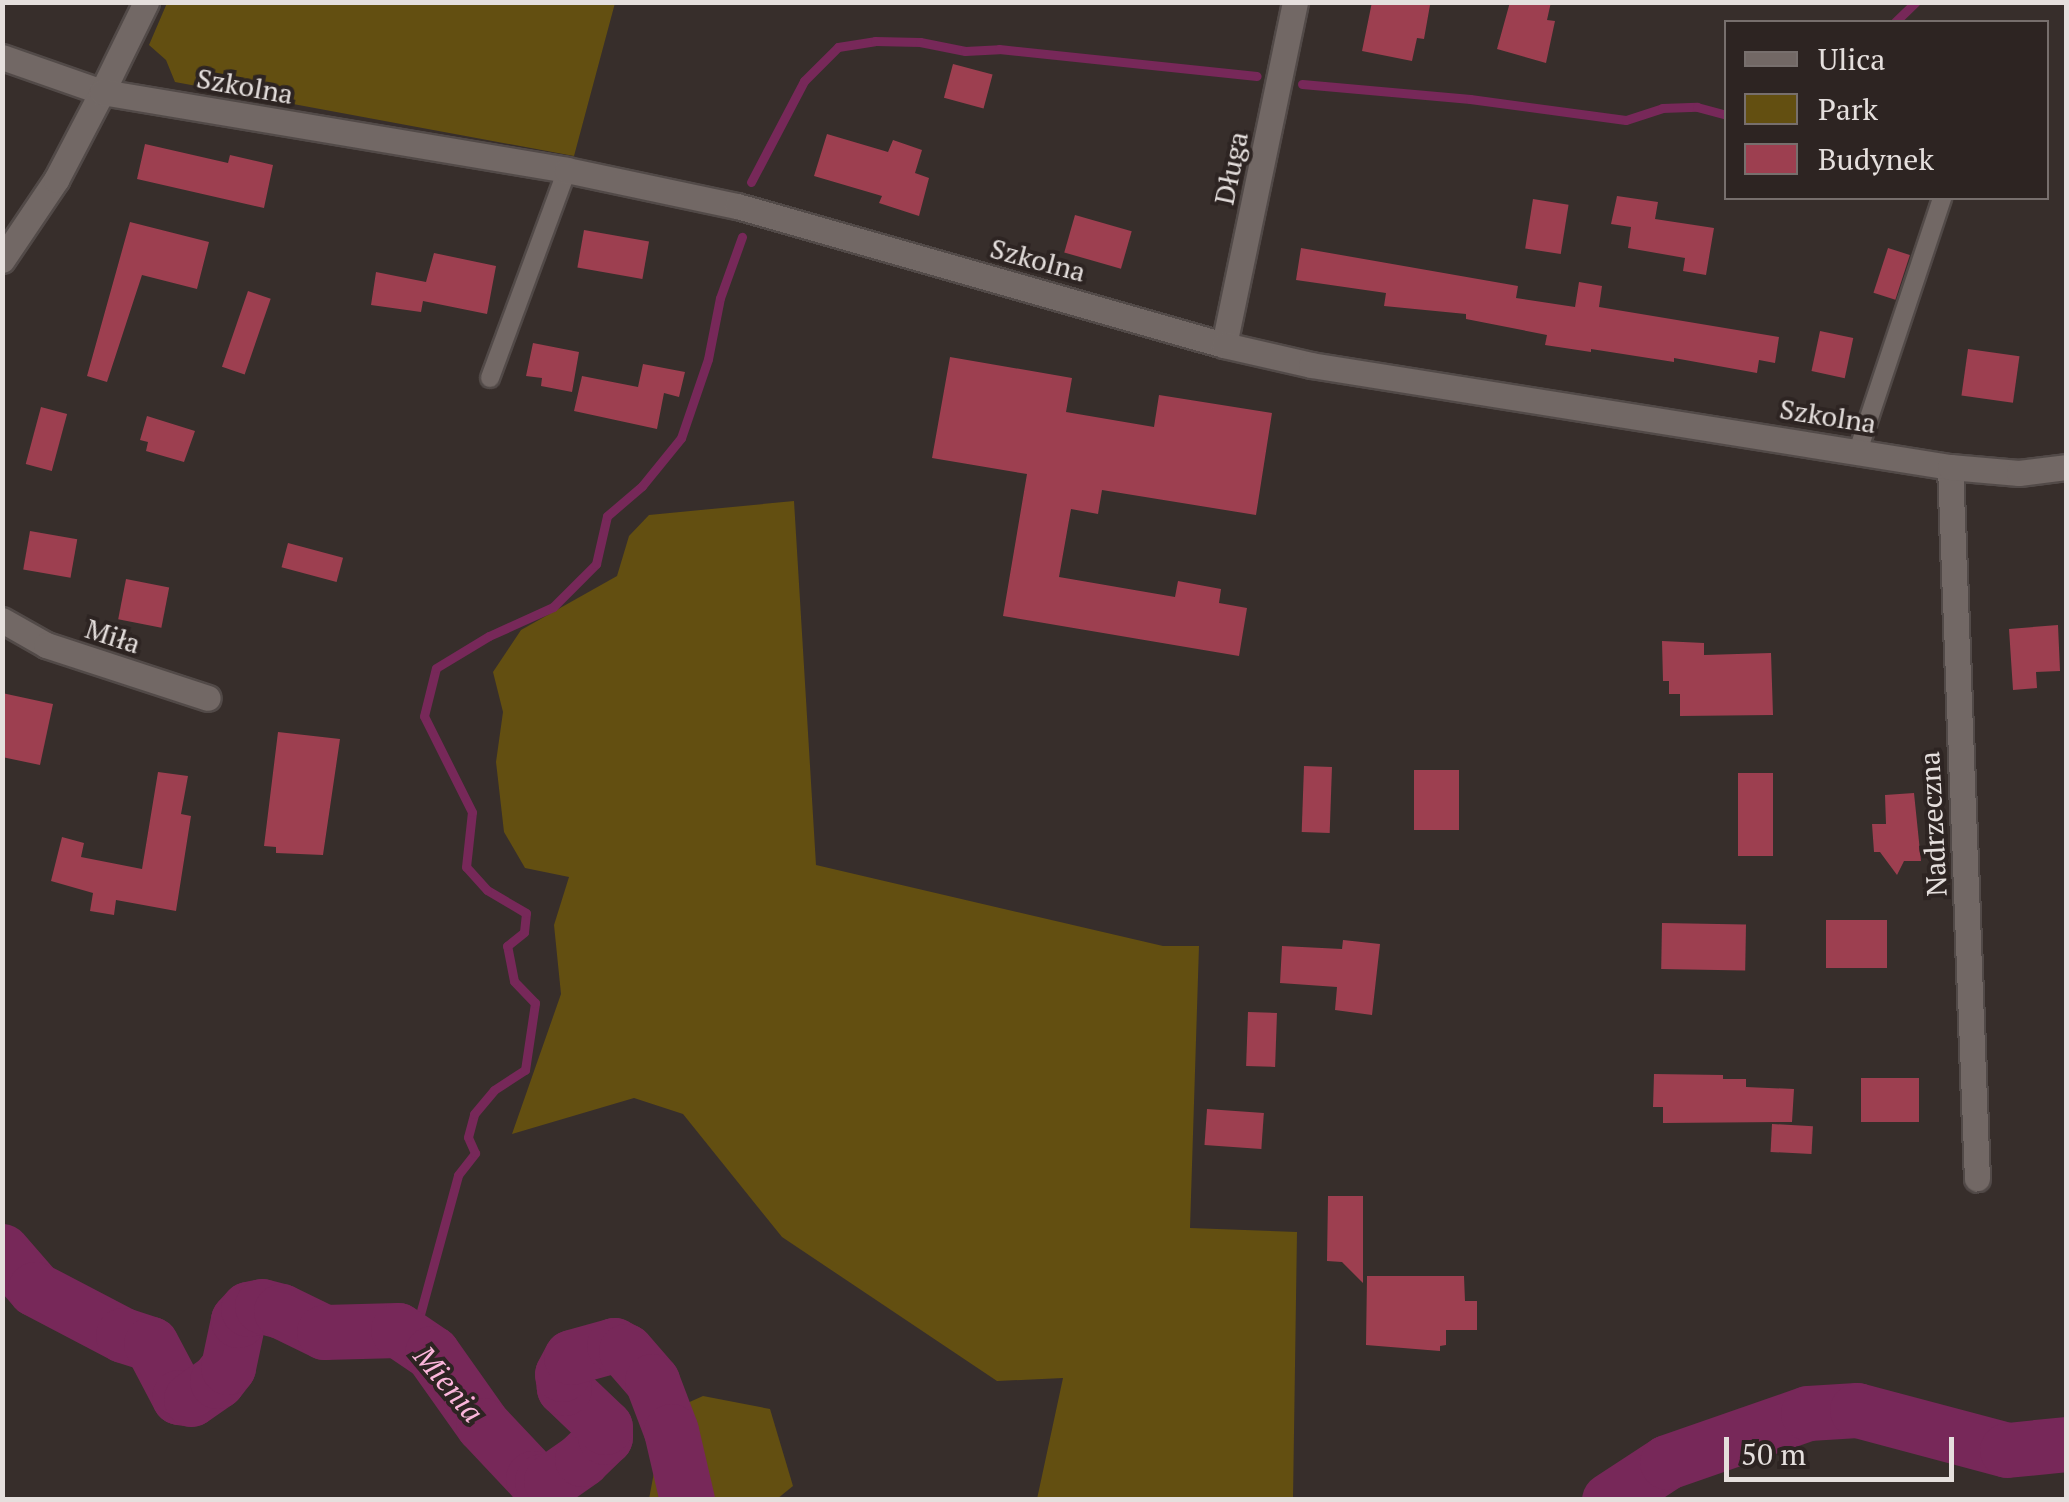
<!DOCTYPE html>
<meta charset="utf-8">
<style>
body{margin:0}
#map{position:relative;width:2069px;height:1502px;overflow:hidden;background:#372e2b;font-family:"PT Serif",serif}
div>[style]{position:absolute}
.green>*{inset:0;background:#634f11}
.stream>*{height:9px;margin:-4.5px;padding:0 4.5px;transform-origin:4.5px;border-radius:4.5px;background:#772859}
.river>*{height:55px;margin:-27.5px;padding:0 27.5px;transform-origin:27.5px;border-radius:27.5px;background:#772859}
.building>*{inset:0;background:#9d3f50;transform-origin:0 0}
.roads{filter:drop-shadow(2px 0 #524a48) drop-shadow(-2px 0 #524a48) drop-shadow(0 2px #524a48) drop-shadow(0 -2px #524a48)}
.service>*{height:18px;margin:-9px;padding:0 9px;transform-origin:9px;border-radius:9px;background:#726865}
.minor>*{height:25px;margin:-12.5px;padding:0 12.5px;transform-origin:12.5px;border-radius:12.5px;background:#726865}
.tertiary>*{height:25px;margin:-12.5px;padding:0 12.5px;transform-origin:12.5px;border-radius:12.5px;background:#726865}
span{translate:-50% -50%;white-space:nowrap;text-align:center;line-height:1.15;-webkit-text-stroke:8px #2d2422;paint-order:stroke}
.street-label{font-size:28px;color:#e5dfdd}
.water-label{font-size:30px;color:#fbb6db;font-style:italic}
.frame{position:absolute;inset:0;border:5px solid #e5dfdd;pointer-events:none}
.legend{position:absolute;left:1724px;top:20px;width:325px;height:180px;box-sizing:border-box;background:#2d2422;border:2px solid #776f6d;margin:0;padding:12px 18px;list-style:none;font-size:30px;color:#e5dfdd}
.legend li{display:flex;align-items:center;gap:20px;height:50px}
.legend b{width:50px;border:2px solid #776f6d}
.scale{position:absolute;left:1724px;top:1437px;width:230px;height:45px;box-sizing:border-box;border:5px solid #e5dfdd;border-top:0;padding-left:12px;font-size:30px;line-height:35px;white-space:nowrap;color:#e5dfdd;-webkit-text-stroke:8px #2d2422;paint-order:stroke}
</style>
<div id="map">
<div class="green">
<div style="clip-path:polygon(167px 3px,167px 2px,615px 3px,574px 156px,175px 82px,166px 60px,149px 45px)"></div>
<div style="clip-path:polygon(794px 501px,816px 865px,1163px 946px,1199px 946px,1190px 1228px,1297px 1232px,1293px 1499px,1037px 1499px,1063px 1378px,997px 1381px,782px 1237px,683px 1114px,634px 1098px,512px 1134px,561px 994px,554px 925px,569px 877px,525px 868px,504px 832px,496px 762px,503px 712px,493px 672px,521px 630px,617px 576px,629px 536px,649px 515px)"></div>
<div style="clip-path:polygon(703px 1396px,770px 1409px,793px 1486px,777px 1499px,649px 1499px,665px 1413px)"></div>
</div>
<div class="stream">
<div style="left:1895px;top:22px;width:29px;rotate:-44deg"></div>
<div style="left:1302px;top:84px;width:169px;rotate:5.1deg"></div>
<div style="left:1470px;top:99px;width:157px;rotate:7.7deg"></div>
<div style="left:1626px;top:120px;width:38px;rotate:-18deg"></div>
<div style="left:1662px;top:108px;width:35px;rotate:-2deg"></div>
<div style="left:1697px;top:107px;width:30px;rotate:15deg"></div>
<div style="left:751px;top:182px;width:114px;rotate:-62.3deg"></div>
<div style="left:804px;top:81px;width:48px;rotate:-45deg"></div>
<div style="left:838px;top:47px;width:37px;rotate:-9deg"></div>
<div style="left:875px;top:41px;width:45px;rotate:1.3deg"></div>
<div style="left:920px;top:42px;width:46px;rotate:11.3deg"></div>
<div style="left:965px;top:51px;width:34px;rotate:-3deg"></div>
<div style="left:999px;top:49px;width:259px;rotate:6deg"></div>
<div style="left:413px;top:1340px;width:171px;rotate:-74.7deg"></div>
<div style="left:458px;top:1175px;width:28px;rotate:-52deg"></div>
<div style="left:475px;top:1153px;width:17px;rotate:-114deg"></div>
<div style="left:468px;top:1137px;width:24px;rotate:-75deg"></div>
<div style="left:474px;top:1114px;width:31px;rotate:-50deg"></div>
<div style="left:494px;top:1090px;width:37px;rotate:-33deg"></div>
<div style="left:525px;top:1070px;width:68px;rotate:-81.5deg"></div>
<div style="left:535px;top:1003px;width:30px;rotate:-134deg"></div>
<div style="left:514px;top:981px;width:36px;rotate:-101deg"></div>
<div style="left:507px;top:946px;width:22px;rotate:-39deg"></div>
<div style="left:524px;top:932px;width:19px;rotate:-84deg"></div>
<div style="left:526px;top:913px;width:45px;rotate:-149.5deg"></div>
<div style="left:487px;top:890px;width:31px;rotate:-132deg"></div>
<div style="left:466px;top:867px;width:55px;rotate:-83.8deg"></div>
<div style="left:472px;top:812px;width:107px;rotate:-116.6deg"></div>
<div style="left:424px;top:716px;width:49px;rotate:-76deg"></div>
<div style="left:436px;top:668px;width:62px;rotate:-31.1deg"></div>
<div style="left:489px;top:636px;width:70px;rotate:-24.4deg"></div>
<div style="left:553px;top:607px;width:61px;rotate:-45deg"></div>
<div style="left:596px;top:564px;width:49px;rotate:-77.1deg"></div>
<div style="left:607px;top:516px;width:46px;rotate:-40.6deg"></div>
<div style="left:642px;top:486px;width:62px;rotate:-50.9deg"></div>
<div style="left:681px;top:438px;width:83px;rotate:-71.1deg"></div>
<div style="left:708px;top:359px;width:62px;rotate:-78.9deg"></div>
<div style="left:720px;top:298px;width:65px;rotate:-70.2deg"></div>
</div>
<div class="river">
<div style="left:2px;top:1251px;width:50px;rotate:49deg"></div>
<div style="left:35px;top:1289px;width:99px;rotate:27.6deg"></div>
<div style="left:123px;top:1335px;width:29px;rotate:18deg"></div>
<div style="left:151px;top:1344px;width:60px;rotate:62.2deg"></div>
<div style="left:179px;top:1397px;width:12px;rotate:9deg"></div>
<div style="left:191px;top:1399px;width:32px;rotate:-35deg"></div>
<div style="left:217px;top:1381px;width:18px;rotate:-52deg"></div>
<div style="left:228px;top:1367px;width:48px;rotate:-78deg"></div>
<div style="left:238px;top:1320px;width:15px;rotate:-48deg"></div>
<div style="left:248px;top:1309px;width:14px;rotate:-12deg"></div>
<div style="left:262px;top:1306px;width:20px;rotate:15deg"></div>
<div style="left:281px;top:1311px;width:48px;rotate:26deg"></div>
<div style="left:324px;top:1332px;width:74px;rotate:-1.5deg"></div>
<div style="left:398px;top:1330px;width:41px;rotate:34.1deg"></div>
<div style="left:432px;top:1353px;width:88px;rotate:54.7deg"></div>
<div style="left:483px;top:1425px;width:73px;rotate:46.7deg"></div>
<div style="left:533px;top:1478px;width:9px;rotate:18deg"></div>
<div style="left:542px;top:1481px;width:9px"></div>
<div style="left:551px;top:1481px;width:38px;rotate:-35deg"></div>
<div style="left:582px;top:1459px;width:32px;rotate:-44deg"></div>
<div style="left:605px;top:1437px;width:10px;rotate:-90deg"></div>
<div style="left:605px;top:1427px;width:57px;rotate:-136.4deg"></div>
<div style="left:564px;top:1388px;width:14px;rotate:-98deg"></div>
<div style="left:562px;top:1374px;width:19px;rotate:-62deg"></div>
<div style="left:571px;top:1357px;width:45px;rotate:-15.6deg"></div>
<div style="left:614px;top:1345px;width:13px;rotate:27deg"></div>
<div style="left:626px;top:1351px;width:40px;rotate:49deg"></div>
<div style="left:652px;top:1381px;width:53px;rotate:69.2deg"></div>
<div style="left:671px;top:1431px;width:71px;rotate:76.9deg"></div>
<div style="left:1609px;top:1500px;width:69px;rotate:-33.2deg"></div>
<div style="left:1667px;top:1462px;width:149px;rotate:-19.2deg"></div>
<div style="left:1808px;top:1413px;width:49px;rotate:-3.5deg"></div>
<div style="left:1857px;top:1410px;width:155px;rotate:14.9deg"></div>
<div style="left:2007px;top:1450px;width:59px;rotate:-5.8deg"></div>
</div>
<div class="building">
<div style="clip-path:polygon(1372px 2px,1430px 5px,1424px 39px,1417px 38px,1412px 61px,1362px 51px)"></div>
<div style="clip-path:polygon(1510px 2px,1551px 2px,1547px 20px,1555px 21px,1546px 63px,1497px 49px)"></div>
<div style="left:953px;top:64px;width:41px;height:35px;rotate:15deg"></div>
<div style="clip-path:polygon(827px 134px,888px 152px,893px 140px,922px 150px,915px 173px,929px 178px,919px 216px,879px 203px,882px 196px,814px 176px)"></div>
<div style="clip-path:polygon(145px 144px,228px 163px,230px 155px,273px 165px,264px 208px,137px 179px)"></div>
<div style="clip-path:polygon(1617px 196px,1658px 202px,1655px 219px,1714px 228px,1706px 275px,1683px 271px,1685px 258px,1628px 248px,1631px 227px,1611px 224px)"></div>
<div style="left:1533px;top:199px;width:36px;height:50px;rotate:9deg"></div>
<div style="left:1075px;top:215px;width:59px;height:39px;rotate:16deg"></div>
<div style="clip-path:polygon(130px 222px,209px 242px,197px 289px,142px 275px,107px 382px,87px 376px)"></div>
<div style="left:584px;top:230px;width:66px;height:38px;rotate:10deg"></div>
<div style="clip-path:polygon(1301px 248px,1518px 286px,1516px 298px,1575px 307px,1579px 282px,1602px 286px,1599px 307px,1779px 337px,1775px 363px,1759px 360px,1757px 373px,1674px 358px,1674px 362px,1591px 349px,1591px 352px,1545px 345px,1547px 335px,1466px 319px,1466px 314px,1384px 306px,1386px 293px,1296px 280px)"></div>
<div style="left:1888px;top:248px;width:23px;height:47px;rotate:18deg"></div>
<div style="clip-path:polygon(434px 253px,496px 266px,487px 314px,423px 301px,421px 312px,371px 305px,376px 272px,426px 282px)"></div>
<div style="left:248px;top:291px;width:24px;height:80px;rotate:19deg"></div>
<div style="left:1820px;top:331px;width:34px;height:41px;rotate:12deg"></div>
<div style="clip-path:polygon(533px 343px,579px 352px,572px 392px,541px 386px,542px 378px,526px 376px)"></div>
<div style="left:1968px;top:349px;width:52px;height:47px;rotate:8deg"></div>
<div style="clip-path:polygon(950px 357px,1072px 378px,1066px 412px,1154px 427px,1159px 395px,1272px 413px,1256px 515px,1102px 490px,1098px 514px,1071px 509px,1059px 577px,1175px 597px,1178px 581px,1221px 589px,1219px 603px,1247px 608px,1239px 656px,1003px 616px,1027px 474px,932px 458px)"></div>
<div style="clip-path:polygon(643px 364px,685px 372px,679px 397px,664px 393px,657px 429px,574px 411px,582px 376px,638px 387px)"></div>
<div style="left:41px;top:407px;width:27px;height:59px;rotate:15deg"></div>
<div style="clip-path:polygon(147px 416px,195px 431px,184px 462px,146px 451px,148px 442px,140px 440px)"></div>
<div style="left:30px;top:531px;width:48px;height:39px;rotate:10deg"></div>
<div style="left:288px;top:543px;width:57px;height:25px;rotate:15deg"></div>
<div style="left:126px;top:579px;width:44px;height:41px;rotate:11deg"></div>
<div style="clip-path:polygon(2058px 625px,2060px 671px,2036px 672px,2037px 688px,2013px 690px,2009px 629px)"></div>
<div style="clip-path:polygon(1662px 641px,1704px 643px,1704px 655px,1771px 653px,1773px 715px,1680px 716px,1680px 694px,1669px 694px,1669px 681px,1663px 681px)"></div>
<div style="clip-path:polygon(2px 693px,53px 704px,40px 765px,2px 757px)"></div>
<div style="clip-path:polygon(278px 732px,340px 739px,323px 855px,276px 853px,276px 847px,264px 846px)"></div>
<div style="left:1304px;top:766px;width:28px;height:66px;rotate:2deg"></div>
<div style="left:1459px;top:770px;width:60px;height:45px;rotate:90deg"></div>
<div style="clip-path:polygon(158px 772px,188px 776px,181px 814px,191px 816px,176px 911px,116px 900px,114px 915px,90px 911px,93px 893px,51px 881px,62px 837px,84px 843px,81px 857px,142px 869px)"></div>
<div style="left:1738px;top:773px;width:35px;height:83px"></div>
<div style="clip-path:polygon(1914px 793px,1921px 861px,1904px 861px,1897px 875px,1880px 852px,1874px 852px,1872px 824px,1886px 824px,1885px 795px)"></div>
<div style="left:1826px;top:920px;width:61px;height:48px"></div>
<div style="left:1662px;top:923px;width:84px;height:46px;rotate:1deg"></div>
<div style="clip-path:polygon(1343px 940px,1380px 944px,1372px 1015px,1335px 1010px,1337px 987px,1280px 983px,1282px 946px,1342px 949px)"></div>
<div style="left:1248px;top:1012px;width:29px;height:54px;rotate:2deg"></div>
<div style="clip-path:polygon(1654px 1074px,1723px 1075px,1723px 1079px,1746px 1079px,1746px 1087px,1794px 1089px,1792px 1122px,1663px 1123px,1663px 1107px,1653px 1107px)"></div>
<div style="left:1861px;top:1078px;width:58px;height:44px"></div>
<div style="left:1207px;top:1109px;width:57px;height:36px;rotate:4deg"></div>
<div style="left:1772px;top:1124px;width:41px;height:28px;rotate:3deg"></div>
<div style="clip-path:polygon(1328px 1196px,1363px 1196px,1363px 1283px,1342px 1262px,1327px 1261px)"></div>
<div style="clip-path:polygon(1367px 1276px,1464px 1276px,1465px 1301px,1477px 1301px,1477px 1330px,1446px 1330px,1446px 1345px,1440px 1346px,1440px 1351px,1366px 1345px)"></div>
</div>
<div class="roads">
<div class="service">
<div style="left:490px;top:378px;width:222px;rotate:-69.7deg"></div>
<div style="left:1858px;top:451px;width:267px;rotate:-71.6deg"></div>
</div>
<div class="minor">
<div style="left:2px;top:57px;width:106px;rotate:19.3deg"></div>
<div style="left:102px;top:92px;width:100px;rotate:-63.9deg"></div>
<div style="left:1224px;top:345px;width:350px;rotate:-78.3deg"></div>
<div style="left:1950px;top:467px;width:712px;rotate:87.83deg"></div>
<div style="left:2px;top:620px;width:51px;rotate:29.6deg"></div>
<div style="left:46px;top:645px;width:170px;rotate:18.1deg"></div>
</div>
<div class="tertiary">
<div style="left:2px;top:260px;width:97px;rotate:-56deg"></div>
<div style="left:56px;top:180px;width:99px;rotate:-62.4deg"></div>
<div style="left:102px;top:92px;width:471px;rotate:9.5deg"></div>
<div style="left:567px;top:170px;width:174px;rotate:12deg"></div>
<div style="left:737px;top:206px;width:506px;rotate:15.93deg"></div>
<div style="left:1224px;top:345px;width:89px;rotate:12.9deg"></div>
<div style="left:1311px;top:365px;width:647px;rotate:9.07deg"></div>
<div style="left:1950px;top:467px;width:69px;rotate:5deg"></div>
<div style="left:2019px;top:473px;width:47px;rotate:-7.3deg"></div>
</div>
</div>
<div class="street-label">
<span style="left:245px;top:86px;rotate:10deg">Szkolna</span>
<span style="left:1231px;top:168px;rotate:-78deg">Długa</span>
<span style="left:1038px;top:260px;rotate:15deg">Szkolna</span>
<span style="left:1828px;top:416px;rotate:9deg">Szkolna</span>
<span style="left:113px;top:636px;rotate:18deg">Miła</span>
<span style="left:1933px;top:824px;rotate:-93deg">Nadrzeczna</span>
</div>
<div class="water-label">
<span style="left:449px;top:1384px;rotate:50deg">Mienia</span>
</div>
<div class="frame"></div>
<ul class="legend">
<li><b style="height:12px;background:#726865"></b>Ulica</li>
<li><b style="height:28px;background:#634f11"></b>Park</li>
<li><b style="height:28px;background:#9d3f50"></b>Budynek</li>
</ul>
<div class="scale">50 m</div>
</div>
